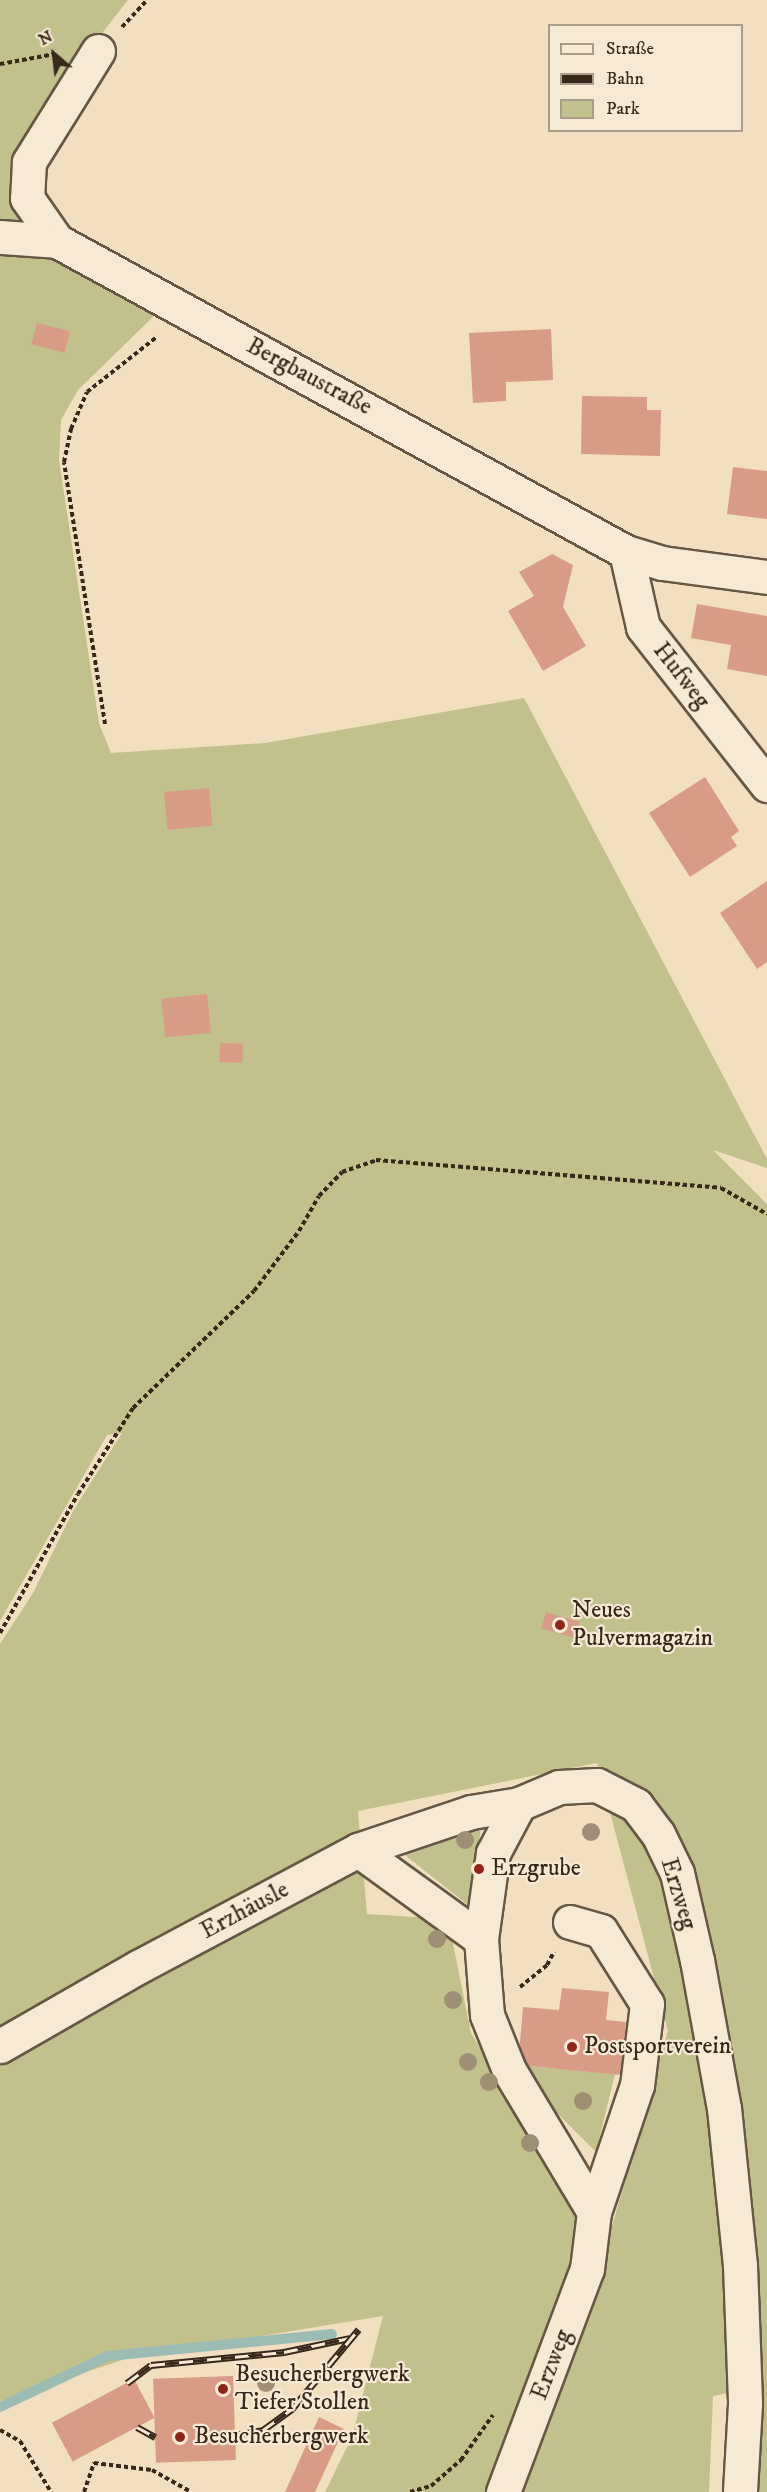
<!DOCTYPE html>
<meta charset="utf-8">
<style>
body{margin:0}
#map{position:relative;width:767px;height:2492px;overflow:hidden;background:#f2dfbf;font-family:"IM FELL DW Pica",serif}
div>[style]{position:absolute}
.green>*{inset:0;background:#c2c08d}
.stream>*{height:10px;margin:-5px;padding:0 5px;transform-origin:5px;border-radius:5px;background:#9bbcb2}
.building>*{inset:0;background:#d89b86;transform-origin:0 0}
.path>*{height:4px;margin-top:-2px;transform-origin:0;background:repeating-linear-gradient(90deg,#38281a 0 4.5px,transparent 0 7.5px)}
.roads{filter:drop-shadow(2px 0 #665643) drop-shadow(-2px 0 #665643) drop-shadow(0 2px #665643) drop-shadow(0 -2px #665643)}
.minor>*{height:33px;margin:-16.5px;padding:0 16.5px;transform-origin:16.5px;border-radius:16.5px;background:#f7ead5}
.rail>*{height:7px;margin-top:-3.5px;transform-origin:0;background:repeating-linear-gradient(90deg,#f7ead5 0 14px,#38281a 0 28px);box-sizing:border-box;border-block:2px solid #38281a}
.trees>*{width:18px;height:18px;margin:-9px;border-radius:50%;background:#9e8f74}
.dots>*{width:16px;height:16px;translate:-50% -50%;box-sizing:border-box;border:3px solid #f7ead5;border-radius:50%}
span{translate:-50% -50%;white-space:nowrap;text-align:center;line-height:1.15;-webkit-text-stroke:4.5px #f7ead5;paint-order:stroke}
.street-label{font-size:24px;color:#38281a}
.poi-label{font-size:24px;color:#38281a}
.left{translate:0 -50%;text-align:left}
.legend{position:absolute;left:548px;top:24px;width:195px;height:108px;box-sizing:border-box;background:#f7ead5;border:2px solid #ab9c8a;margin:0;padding:8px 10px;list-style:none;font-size:18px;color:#38281a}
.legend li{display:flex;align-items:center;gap:12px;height:30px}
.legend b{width:30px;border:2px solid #ab9c8a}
.north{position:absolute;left:24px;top:24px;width:60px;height:60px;-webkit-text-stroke:4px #f7ead5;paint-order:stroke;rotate:332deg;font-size:16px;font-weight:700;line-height:24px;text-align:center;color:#38281a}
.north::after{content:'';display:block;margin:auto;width:21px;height:27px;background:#38281a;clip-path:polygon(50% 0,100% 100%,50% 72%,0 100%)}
</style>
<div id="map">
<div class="green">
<div style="clip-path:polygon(evenodd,0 0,128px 0,77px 65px,13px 201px,159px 311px,78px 390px,61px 420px,59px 460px,99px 723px,111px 753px,265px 743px,524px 698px,767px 1159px,767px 1168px,713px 1150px,767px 1204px,767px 2492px,755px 2492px,760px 2386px,713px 2396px,709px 2492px,325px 2492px,352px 2437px,383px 2316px,128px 2358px,0 2401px,0 1644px,33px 1593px,73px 1511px,122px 1433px,107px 1435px,0 1621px,0 0,597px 1763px,668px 2031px,610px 2233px,500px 2082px,471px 2033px,448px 1919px,367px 1914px,358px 1811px,597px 1763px)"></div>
<div style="clip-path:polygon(482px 1823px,468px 1905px,396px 1848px)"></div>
<div style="clip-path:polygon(527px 2066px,615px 2074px,596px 2152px,549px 2105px)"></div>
</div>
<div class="stream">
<div style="left:0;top:2407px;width:119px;rotate:-25.3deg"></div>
<div style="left:108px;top:2356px;width:225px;rotate:-5.6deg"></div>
</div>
<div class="building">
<div style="left:37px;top:323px;width:34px;height:22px;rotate:14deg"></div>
<div style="clip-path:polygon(551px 329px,553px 380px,506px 382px,506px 401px,473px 403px,469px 333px)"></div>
<div style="clip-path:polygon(582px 396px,647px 397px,647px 410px,661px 410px,660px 456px,581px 454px)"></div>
<div style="clip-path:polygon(733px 467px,767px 471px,767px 519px,727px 514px)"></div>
<div style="clip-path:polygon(552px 554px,573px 565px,563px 607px,586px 646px,543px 671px,508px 611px,534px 596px,519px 572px)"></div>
<div style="clip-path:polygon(697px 604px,767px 616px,767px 676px,727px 669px,731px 645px,691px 638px)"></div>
<div style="clip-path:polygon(705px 777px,739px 831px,731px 837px,737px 846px,690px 877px,649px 813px)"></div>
<div style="left:209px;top:788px;width:38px;height:45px;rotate:85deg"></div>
<div style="clip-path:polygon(767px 881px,767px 962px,757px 969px,720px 913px)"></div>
<div style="left:207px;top:994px;width:39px;height:46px;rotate:84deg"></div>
<div style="left:220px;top:1043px;width:23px;height:19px;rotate:2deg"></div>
<div style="left:546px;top:1612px;width:35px;height:17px;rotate:16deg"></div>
<div style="clip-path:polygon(562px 1988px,609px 1992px,606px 2020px,626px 2022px,621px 2075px,518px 2065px,523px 2007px,559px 2010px)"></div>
<div style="left:233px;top:2376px;width:84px;height:80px;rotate:88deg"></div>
<div style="left:134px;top:2379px;width:44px;height:93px;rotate:62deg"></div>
<div style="clip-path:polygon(319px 2417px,344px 2429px,315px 2492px,285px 2492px)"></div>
</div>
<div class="path">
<div style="left:122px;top:27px;width:37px;rotate:-47deg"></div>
<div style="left:0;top:64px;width:56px;rotate:-10.3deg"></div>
<div style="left:105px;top:724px;width:265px;rotate:-98.9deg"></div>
<div style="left:64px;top:462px;width:34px;rotate:-78deg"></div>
<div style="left:71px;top:429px;width:40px;rotate:-66.6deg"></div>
<div style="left:87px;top:392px;width:90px;rotate:-38.3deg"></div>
<div style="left:0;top:1633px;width:159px;rotate:-60.7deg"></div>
<div style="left:78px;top:1494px;width:102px;rotate:-57.4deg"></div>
<div style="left:133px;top:1408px;width:168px;rotate:-44deg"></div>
<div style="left:254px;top:1291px;width:75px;rotate:-53.1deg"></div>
<div style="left:299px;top:1231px;width:40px;rotate:-60.3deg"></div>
<div style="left:319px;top:1196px;width:33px;rotate:-46deg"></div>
<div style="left:342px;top:1172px;width:36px;rotate:-19deg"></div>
<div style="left:376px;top:1160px;width:346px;rotate:4.6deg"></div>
<div style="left:721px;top:1188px;width:53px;rotate:29.5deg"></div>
<div style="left:520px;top:1987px;width:35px;rotate:-39deg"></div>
<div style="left:547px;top:1965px;width:15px;rotate:-62deg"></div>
<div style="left:0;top:2430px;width:23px;rotate:29deg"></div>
<div style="left:20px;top:2441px;width:60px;rotate:58.7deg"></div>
<div style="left:84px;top:2492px;width:31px;rotate:-71deg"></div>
<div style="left:94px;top:2463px;width:58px;rotate:6.9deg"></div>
<div style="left:152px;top:2470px;width:45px;rotate:29.4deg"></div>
<div style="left:410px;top:2492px;width:22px;rotate:-16deg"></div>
<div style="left:431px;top:2486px;width:40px;rotate:-41deg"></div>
<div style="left:461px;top:2460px;width:55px;rotate:-54.6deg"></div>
</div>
<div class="roads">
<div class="minor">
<div style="left:98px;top:51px;width:131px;rotate:121.9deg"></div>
<div style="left:29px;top:162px;width:36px;rotate:93deg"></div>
<div style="left:27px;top:198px;width:52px;rotate:55.1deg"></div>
<div style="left:57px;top:241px;width:648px;rotate:28.66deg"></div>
<div style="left:626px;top:552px;width:38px;rotate:17deg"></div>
<div style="left:662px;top:563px;width:106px;rotate:7.6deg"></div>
<div style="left:0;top:237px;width:57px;rotate:4deg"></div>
<div style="left:626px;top:552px;width:77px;rotate:77.2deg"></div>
<div style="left:643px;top:627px;width:201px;rotate:51.9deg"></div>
<div style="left:358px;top:1850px;width:119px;rotate:-18.6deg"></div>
<div style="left:471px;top:1812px;width:49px;rotate:-9.5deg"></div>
<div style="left:570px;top:1922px;width:32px;rotate:16deg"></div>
<div style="left:601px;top:1931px;width:86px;rotate:57.8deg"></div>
<div style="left:647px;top:2004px;width:82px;rotate:97deg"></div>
<div style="left:637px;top:2085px;width:134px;rotate:108.7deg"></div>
<div style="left:0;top:2046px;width:159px;rotate:-29.8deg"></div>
<div style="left:138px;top:1967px;width:249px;rotate:-28deg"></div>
<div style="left:358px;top:1850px;width:152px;rotate:35.9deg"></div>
<div style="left:503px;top:2492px;width:238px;rotate:-69.4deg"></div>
<div style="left:587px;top:2269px;width:57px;rotate:-83deg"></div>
<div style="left:594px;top:2212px;width:165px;rotate:-120.9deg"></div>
<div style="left:509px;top:2070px;width:59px;rotate:-111.8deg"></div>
<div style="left:487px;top:2015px;width:76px;rotate:-94.5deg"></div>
<div style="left:481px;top:1939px;width:87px;rotate:-82.1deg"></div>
<div style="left:493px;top:1853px;width:55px;rotate:-62deg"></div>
<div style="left:519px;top:1804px;width:43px;rotate:-23deg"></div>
<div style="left:559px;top:1787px;width:38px;rotate:-3deg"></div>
<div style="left:597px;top:1785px;width:44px;rotate:27.1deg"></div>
<div style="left:636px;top:1805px;width:36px;rotate:53deg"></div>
<div style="left:658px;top:1834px;width:43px;rotate:64deg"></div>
<div style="left:677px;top:1873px;width:89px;rotate:77.1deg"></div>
<div style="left:697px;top:1960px;width:150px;rotate:79.7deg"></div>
<div style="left:724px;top:2108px;width:158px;rotate:84.2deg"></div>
<div style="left:740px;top:2265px;width:139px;rotate:87.9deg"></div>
<div style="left:745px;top:2404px;width:88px;rotate:93.3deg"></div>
</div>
</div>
<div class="rail">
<div style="left:127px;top:2383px;width:30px;rotate:-37deg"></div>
<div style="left:151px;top:2365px;width:134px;rotate:-5.6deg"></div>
<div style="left:284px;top:2352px;width:67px;rotate:-12deg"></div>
<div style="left:137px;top:2427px;width:21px;rotate:29deg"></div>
<div style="left:235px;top:2435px;width:28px;rotate:-10deg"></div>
<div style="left:263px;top:2430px;width:36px;rotate:-36deg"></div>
<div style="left:292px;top:2409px;width:104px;rotate:-50.1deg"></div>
</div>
<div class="trees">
<div style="left:591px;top:1832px"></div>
<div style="left:465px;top:1840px"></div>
<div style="left:437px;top:1939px"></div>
<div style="left:453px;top:2000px"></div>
<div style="left:468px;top:2062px"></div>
<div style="left:489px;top:2082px"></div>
<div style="left:583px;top:2101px"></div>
<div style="left:530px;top:2143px"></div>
<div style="left:266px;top:2383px"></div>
</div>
<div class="dots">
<div style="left:560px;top:1625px;background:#8f2418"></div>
<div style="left:479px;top:1869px;background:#8f2418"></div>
<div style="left:572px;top:2047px;background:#8f2418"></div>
<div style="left:223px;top:2389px;background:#8f2418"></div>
<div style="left:180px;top:2437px;background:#8f2418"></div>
</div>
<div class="street-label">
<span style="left:309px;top:377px;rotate:28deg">Bergbaustraße</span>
<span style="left:681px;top:676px;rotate:52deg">Hufweg</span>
<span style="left:678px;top:1894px;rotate:73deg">Erzweg</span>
<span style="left:245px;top:1911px;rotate:-28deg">Erzhäusle</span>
<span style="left:552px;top:2365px;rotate:-69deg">Erzweg</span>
</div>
<div class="poi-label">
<span class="left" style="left:572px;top:1625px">Neues<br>Pulvermagazin</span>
<span class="left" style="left:491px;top:1869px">Erzgrube</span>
<span class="left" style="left:584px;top:2047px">Postsportverein</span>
<span class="left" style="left:235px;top:2389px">Besucherbergwerk<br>Tiefer Stollen</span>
<span class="left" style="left:194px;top:2437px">Besucherbergwerk</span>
</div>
<ul class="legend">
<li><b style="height:8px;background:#f7ead5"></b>Straße</li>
<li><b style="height:8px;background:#38281a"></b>Bahn</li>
<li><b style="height:16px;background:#c2c08d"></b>Park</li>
</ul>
<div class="north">N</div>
</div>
